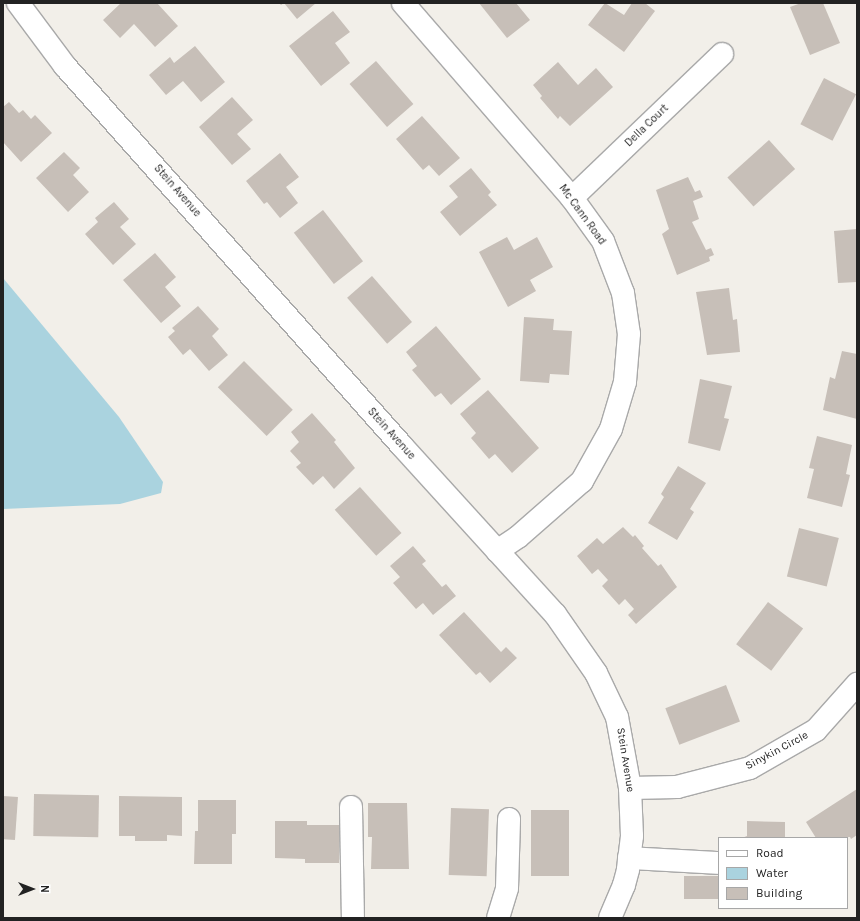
<!DOCTYPE html>
<style>
body{margin:0}
#map{position:relative;width:860px;height:921px;overflow:hidden;background:#f2efe9;font-family:Karla,sans-serif}
div>[style]{position:absolute}
.water>*{inset:0;background:#aad3df}
.building>*{inset:0;background:#c7bfb8;transform-origin:0 0}
.roads{filter:drop-shadow(1px 0 #a9a9a9) drop-shadow(-1px 0 #a9a9a9) drop-shadow(0 1px #a9a9a9) drop-shadow(0 -1px #a9a9a9)}
.minor>*{height:22px;margin:-11px;padding:0 11px;transform-origin:11px;border-radius:11px;background:#fff}
span{translate:-50% -50%;white-space:nowrap;text-align:center;line-height:1.15;-webkit-text-stroke:3px #fff;paint-order:stroke}
.street-label{font-size:11px;color:#222}
.frame{position:absolute;inset:0;border:4px solid #222;pointer-events:none}
.legend{position:absolute;left:718px;top:837px;width:130px;height:72px;box-sizing:border-box;background:#fff;border:1px solid #a7a7a7;margin:0;padding:5px 7px;list-style:none;font-size:12px;color:#222}
.legend li{display:flex;align-items:center;gap:8px;height:20px}
.legend b{width:20px;border:1px solid #a7a7a7}
.north{position:absolute;left:12px;top:869px;width:40px;height:40px;-webkit-text-stroke:3px #fff;paint-order:stroke;rotate:90deg;font-size:11px;font-weight:700;line-height:16px;text-align:center;color:#222}
.north::after{content:'';display:block;margin:auto;width:14px;height:18px;background:#222;clip-path:polygon(50% 0,100% 100%,50% 72%,0 100%)}
</style>
<div id="map">
<div class="water">
<div style="clip-path:polygon(3px 278px,119px 417px,163px 482px,161px 493px,120px 504px,3px 509px)"></div>
</div>
<div class="building">
<div style="clip-path:polygon(121px 3px,157px 3px,178px 26px,155px 47px,134px 24px,120px 38px,103px 20px)"></div>
<div style="clip-path:polygon(279px 3px,316px 3px,297px 19px,284px 3px,281px 5px)"></div>
<div style="clip-path:polygon(479px 3px,516px 3px,530px 20px,507px 38px)"></div>
<div style="clip-path:polygon(605px 3px,624px 15px,632px 3px,645px 3px,655px 11px,624px 52px,588px 25px)"></div>
<div style="clip-path:polygon(801px 3px,823px 3px,840px 43px,810px 55px,790px 7px)"></div>
<div style="clip-path:polygon(333px 11px,350px 32px,335px 43px,350px 63px,321px 86px,289px 46px)"></div>
<div style="clip-path:polygon(195px 46px,225px 82px,201px 102px,183px 81px,166px 95px,149px 75px,170px 57px,174px 63px)"></div>
<div style="left:376px;top:61px;width:57px;height:35px;rotate:49deg"></div>
<div style="clip-path:polygon(558px 62px,578px 85px,596px 68px,613px 87px,570px 126px,560px 116px,558px 119px,540px 98px,542px 96px,533px 85px)"></div>
<div style="left:824px;top:78px;width:36px;height:52px;rotate:27deg"></div>
<div style="clip-path:polygon(232px 97px,253px 120px,237px 134px,251px 149px,232px 165px,199px 127px)"></div>
<div style="clip-path:polygon(9px 102px,19px 113px,23px 110px,31px 119px,35px 115px,52px 133px,21px 162px,3px 142px,3px 107px)"></div>
<div style="clip-path:polygon(422px 116px,460px 158px,439px 176px,429px 165px,423px 170px,396px 139px)"></div>
<div style="left:769px;top:140px;width:39px;height:56px;rotate:48deg"></div>
<div style="clip-path:polygon(64px 152px,80px 168px,73px 175px,89px 192px,68px 212px,36px 178px)"></div>
<div style="clip-path:polygon(280px 153px,299px 177px,286px 187px,298px 203px,280px 218px,267px 202px,264px 204px,246px 181px)"></div>
<div style="clip-path:polygon(471px 168px,491px 192px,488px 195px,497px 205px,460px 236px,440px 212px,458px 197px,449px 186px)"></div>
<div style="clip-path:polygon(688px 177px,695px 192px,700px 190px,703px 197px,693px 201px,699px 219px,692px 222px,706px 250px,711px 248px,714px 255px,709px 257px,710px 261px,677px 275px,662px 234px,669px 229px,656px 190px)"></div>
<div style="clip-path:polygon(114px 202px,129px 219px,120px 227px,136px 244px,113px 265px,85px 234px,98px 222px,95px 218px)"></div>
<div style="left:323px;top:210px;width:65px;height:37px;rotate:52deg"></div>
<div style="clip-path:polygon(857px 229px,857px 282px,838px 283px,834px 231px)"></div>
<div style="clip-path:polygon(507px 237px,514px 250px,537px 237px,553px 267px,530px 280px,536px 291px,508px 307px,479px 252px)"></div>
<div style="clip-path:polygon(155px 253px,176px 277px,165px 287px,181px 306px,161px 323px,123px 280px)"></div>
<div style="left:372px;top:276px;width:61px;height:33px;rotate:49deg"></div>
<div style="clip-path:polygon(729px 288px,733px 320px,737px 319px,740px 352px,707px 355px,696px 292px)"></div>
<div style="clip-path:polygon(198px 306px,219px 329px,212px 336px,228px 355px,209px 371px,190px 349px,183px 355px,168px 337px,175px 331px,172px 328px)"></div>
<div style="clip-path:polygon(524px 317px,554px 319px,553px 330px,572px 331px,569px 375px,550px 374px,549px 383px,520px 381px)"></div>
<div style="clip-path:polygon(436px 326px,481px 379px,451px 405px,441px 393px,435px 397px,412px 370px,417px 366px,406px 352px)"></div>
<div style="clip-path:polygon(842px 351px,857px 354px,857px 419px,823px 410px,830px 377px,835px 379px)"></div>
<div style="left:244px;top:361px;width:69px;height:37px;rotate:45deg"></div>
<div style="clip-path:polygon(700px 379px,732px 386px,724px 418px,729px 419px,720px 451px,688px 443px)"></div>
<div style="clip-path:polygon(488px 390px,539px 448px,512px 473px,495px 454px,489px 459px,471px 438px,476px 433px,460px 414px)"></div>
<div style="clip-path:polygon(312px 413px,336px 440px,334px 442px,355px 468px,334px 489px,323px 476px,313px 485px,296px 467px,301px 463px,290px 451px,299px 442px,291px 432px)"></div>
<div style="clip-path:polygon(817px 436px,852px 445px,846px 474px,850px 475px,842px 507px,807px 498px,814px 469px,809px 468px)"></div>
<div style="clip-path:polygon(678px 466px,706px 483px,690px 509px,694px 512px,677px 540px,648px 523px,664px 497px,661px 494px)"></div>
<div style="left:360px;top:487px;width:62px;height:34px;rotate:48deg"></div>
<div style="clip-path:polygon(623px 527px,633px 537px,635px 535px,644px 546px,642px 548px,658px 566px,661px 564px,677px 587px,636px 624px,628px 615px,634px 609px,625px 599px,619px 605px,602px 586px,608px 580px,598px 569px,592px 574px,577px 556px,597px 538px,603px 544px)"></div>
<div style="left:799px;top:528px;width:41px;height:50px;rotate:14deg"></div>
<div style="clip-path:polygon(413px 546px,426px 561px,422px 564px,442px 587px,446px 584px,456px 596px,433px 615px,423px 603px,416px 609px,393px 583px,400px 577px,390px 566px)"></div>
<div style="left:768px;top:602px;width:44px;height:53px;rotate:37deg"></div>
<div style="clip-path:polygon(464px 612px,501px 652px,506px 647px,517px 658px,490px 683px,480px 672px,476px 675px,439px 635px)"></div>
<div style="left:726px;top:685px;width:39px;height:65px;rotate:69deg"></div>
<div style="clip-path:polygon(857px 789px,857px 835px,851px 839px,850px 837px,816px 838px,806px 822px)"></div>
<div style="left:34px;top:794px;width:65px;height:42px;rotate:1deg"></div>
<div style="left:3px;top:796px;width:15px;height:43px;rotate:4deg"></div>
<div style="clip-path:polygon(119px 796px,182px 797px,182px 836px,167px 835px,167px 841px,135px 841px,135px 836px,119px 836px)"></div>
<div style="clip-path:polygon(198px 800px,236px 800px,236px 834px,232px 834px,232px 864px,194px 864px,195px 831px,198px 831px)"></div>
<div style="clip-path:polygon(368px 803px,407px 803px,409px 869px,371px 869px,372px 837px,368px 837px)"></div>
<div style="left:451px;top:808px;width:38px;height:67px;rotate:2deg"></div>
<div style="left:531px;top:810px;width:38px;height:66px"></div>
<div style="clip-path:polygon(275px 821px,307px 821px,307px 825px,339px 825px,339px 863px,305px 863px,305px 859px,275px 858px)"></div>
<div style="clip-path:polygon(747px 821px,785px 822px,785px 838px,742px 838px,747px 836px)"></div>
<div style="left:684px;top:876px;width:35px;height:23px"></div>
</div>
<div class="roads">
<div class="minor">
<div style="left:18px;top:3px;width:79px;rotate:53.3deg"></div>
<div style="left:65px;top:66px;width:508px;rotate:48.43deg"></div>
<div style="left:402px;top:446px;width:227px;rotate:47.7deg"></div>
<div style="left:555px;top:614px;width:72px;rotate:55.2deg"></div>
<div style="left:596px;top:673px;width:49px;rotate:64.5deg"></div>
<div style="left:617px;top:717px;width:72px;rotate:79.6deg"></div>
<div style="left:630px;top:788px;width:48px;rotate:87.6deg"></div>
<div style="left:632px;top:836px;width:34px;rotate:97deg"></div>
<div style="left:628px;top:870px;width:16px;rotate:105deg"></div>
<div style="left:624px;top:885px;width:36px;rotate:113deg"></div>
<div style="left:403px;top:3px;width:258px;rotate:49.1deg"></div>
<div style="left:572px;top:198px;width:53px;rotate:54.2deg"></div>
<div style="left:603px;top:241px;width:56px;rotate:69deg"></div>
<div style="left:623px;top:293px;width:41px;rotate:81.7deg"></div>
<div style="left:629px;top:334px;width:48px;rotate:94.8deg"></div>
<div style="left:625px;top:382px;width:49px;rotate:106.6deg"></div>
<div style="left:611px;top:429px;width:60px;rotate:119.1deg"></div>
<div style="left:582px;top:481px;width:85px;rotate:138.8deg"></div>
<div style="left:518px;top:537px;width:25px;rotate:146deg"></div>
<div style="left:572px;top:198px;width:208px;rotate:-43.8deg"></div>
<div style="left:630px;top:788px;width:47px;rotate:-1.2deg"></div>
<div style="left:677px;top:787px;width:75px;rotate:-14.6deg"></div>
<div style="left:750px;top:768px;width:76px;rotate:-29.9deg"></div>
<div style="left:816px;top:730px;width:62px;rotate:-48.3deg"></div>
<div style="left:351px;top:807px;width:111px;rotate:89deg"></div>
<div style="left:629px;top:858px;width:90px;rotate:3.2deg"></div>
<div style="left:498px;top:918px;width:31px;rotate:-73deg"></div>
<div style="left:507px;top:888px;width:69px;rotate:-88.3deg"></div>
</div>
</div>
<div class="street-label">
<span style="left:647px;top:126px;rotate:-44deg">Della Court</span>
<span style="left:177px;top:191px;rotate:49deg">Stein Avenue</span>
<span style="left:582px;top:215px;rotate:54deg">Mc Cann Road</span>
<span style="left:391px;top:434px;rotate:48deg">Stein Avenue</span>
<span style="left:777px;top:751px;rotate:-28deg">Sinykin Circle</span>
<span style="left:625px;top:760px;rotate:81deg">Stein Avenue</span>
</div>
<div class="frame"></div>
<ul class="legend">
<li><b style="height:5px;background:#fff"></b>Road</li>
<li><b style="height:11px;background:#aad3df"></b>Water</li>
<li><b style="height:11px;background:#c7bfb8"></b>Building</li>
</ul>
<div class="north">N</div>
</div>
